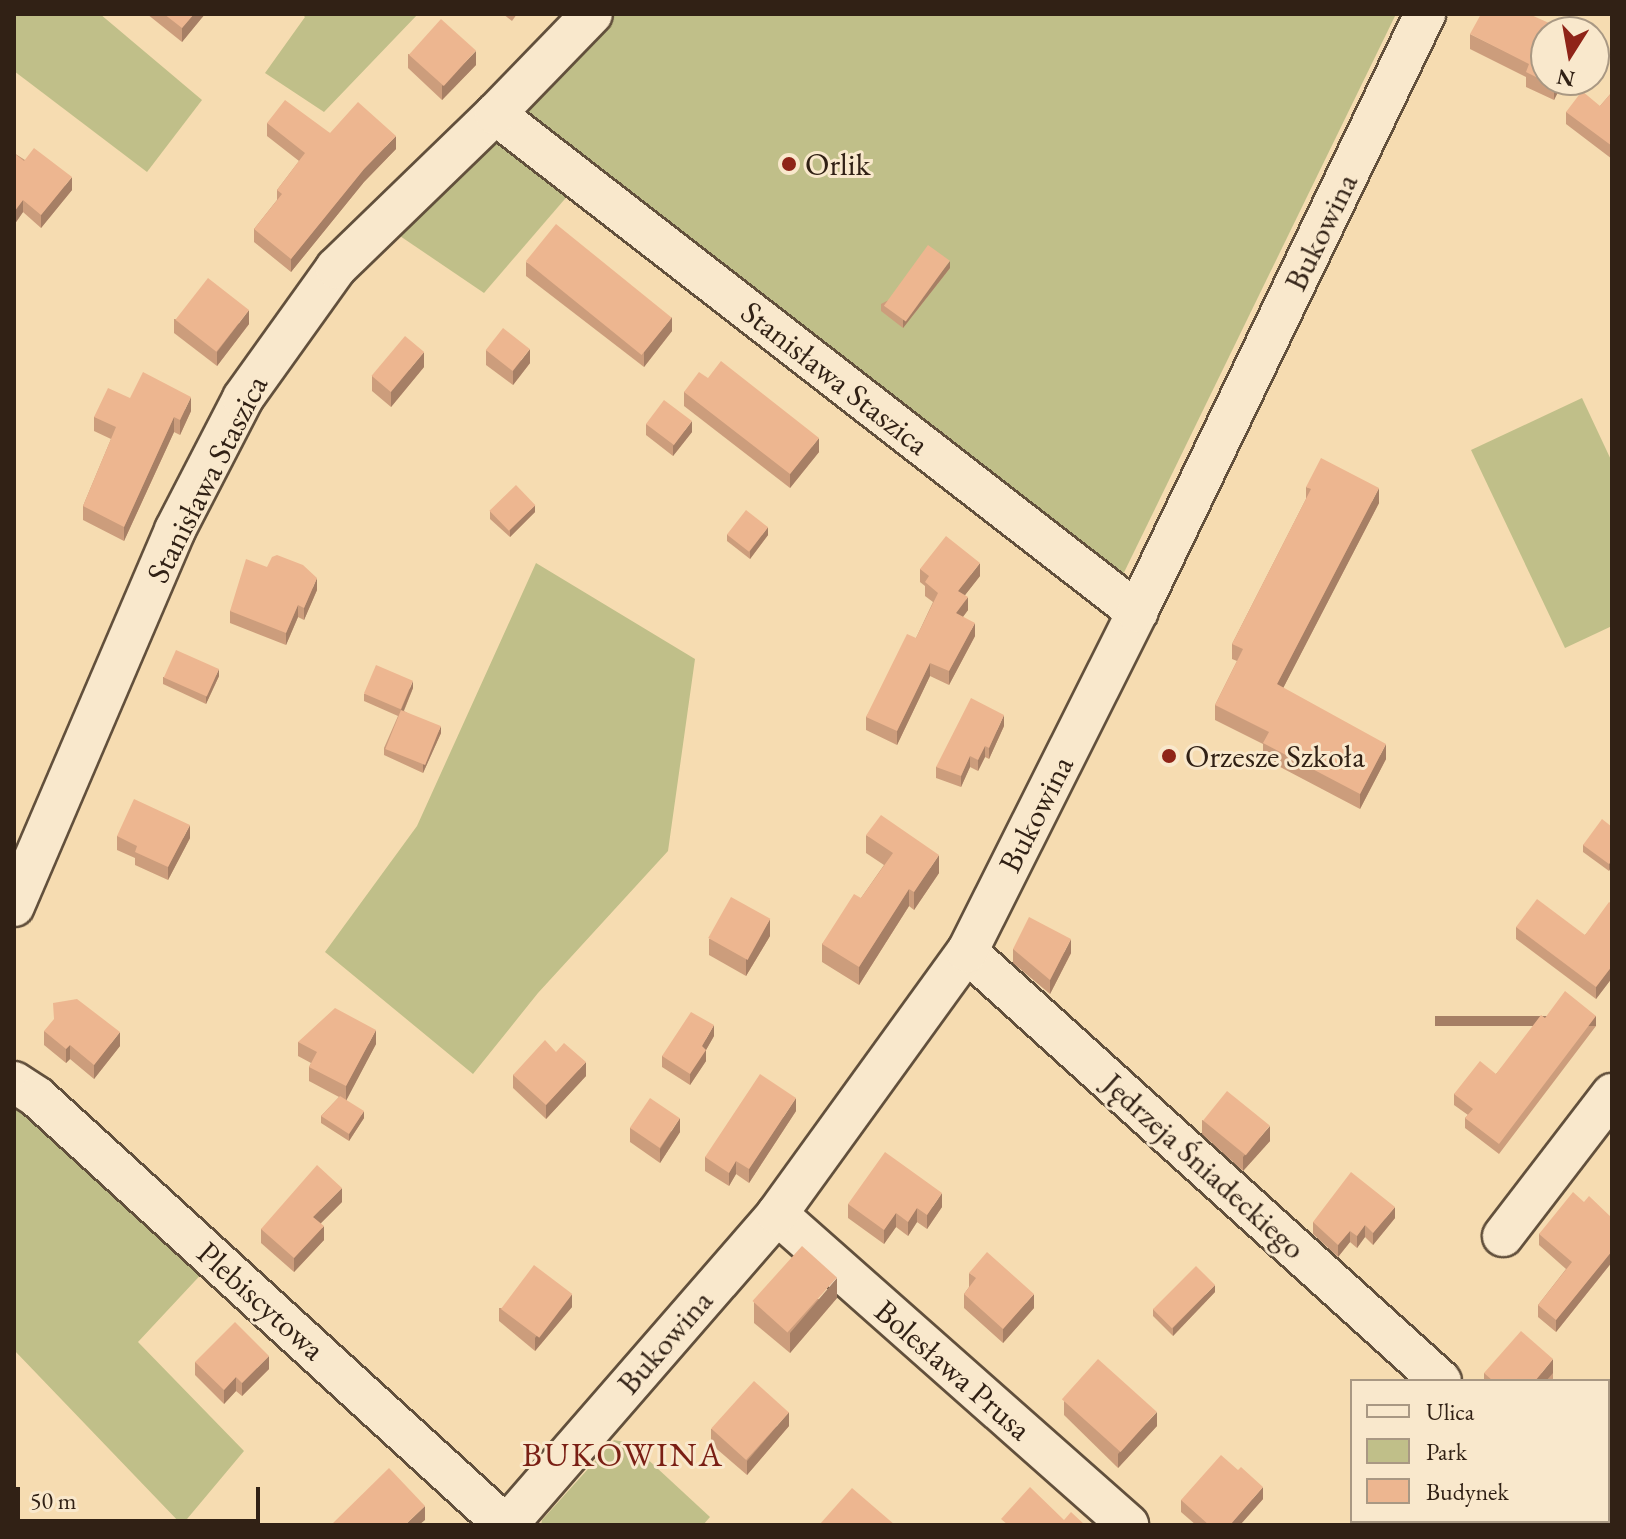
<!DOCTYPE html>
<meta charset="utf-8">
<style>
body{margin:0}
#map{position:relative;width:1626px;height:1539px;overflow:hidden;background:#f6dcb1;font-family:"EB Garamond",serif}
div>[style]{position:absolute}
.green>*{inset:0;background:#c0bf89}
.roads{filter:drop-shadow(2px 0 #62503c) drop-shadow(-2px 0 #62503c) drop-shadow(0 2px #62503c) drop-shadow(0 -2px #62503c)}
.minor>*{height:40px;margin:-20px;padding:0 20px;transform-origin:20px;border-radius:20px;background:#f9e8cc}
.wall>*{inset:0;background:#cc9d7c;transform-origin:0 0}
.shaded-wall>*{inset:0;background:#a67f65;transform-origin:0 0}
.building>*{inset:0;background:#edb690;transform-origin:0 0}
.dots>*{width:22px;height:22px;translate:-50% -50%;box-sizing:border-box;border:4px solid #f9e8cc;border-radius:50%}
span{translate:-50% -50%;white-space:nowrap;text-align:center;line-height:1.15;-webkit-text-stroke:6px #f9e8cc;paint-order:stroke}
.poi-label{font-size:32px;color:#312115}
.left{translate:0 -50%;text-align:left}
.street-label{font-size:32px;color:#312115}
.neighbourhood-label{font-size:34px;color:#7a1f14;letter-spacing:2px}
.frame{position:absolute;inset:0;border:16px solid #312115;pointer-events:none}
.legend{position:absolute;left:1350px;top:1379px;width:260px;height:144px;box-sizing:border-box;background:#f9e8cc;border:2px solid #a99883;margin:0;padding:10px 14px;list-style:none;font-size:24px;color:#312115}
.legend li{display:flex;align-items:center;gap:16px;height:40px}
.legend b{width:40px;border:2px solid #a99883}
.north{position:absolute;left:1530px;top:16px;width:80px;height:80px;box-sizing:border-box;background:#f9e8cc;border:2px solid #a99883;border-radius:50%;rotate:191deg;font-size:22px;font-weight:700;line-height:32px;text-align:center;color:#312115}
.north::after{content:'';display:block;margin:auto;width:28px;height:36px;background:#8f2418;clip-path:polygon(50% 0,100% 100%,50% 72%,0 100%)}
.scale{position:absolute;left:16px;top:1487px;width:244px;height:36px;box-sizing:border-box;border:4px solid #312115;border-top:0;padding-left:10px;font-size:24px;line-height:28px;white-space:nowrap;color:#312115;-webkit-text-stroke:6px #f9e8cc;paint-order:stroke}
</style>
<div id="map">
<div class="green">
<div style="clip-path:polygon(14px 14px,100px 14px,202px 100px,147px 172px,14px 71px)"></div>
<div style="clip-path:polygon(302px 14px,418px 14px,324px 112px,265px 73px,305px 17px)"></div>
<div style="clip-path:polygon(602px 14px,1396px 14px,1114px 593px,495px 114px)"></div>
<div style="clip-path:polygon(496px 133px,570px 193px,484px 293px,397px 234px)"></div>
<div style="clip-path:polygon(1582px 398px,1612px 462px,1612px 626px,1565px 648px,1471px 450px)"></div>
<div style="clip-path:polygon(536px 563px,695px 659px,668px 851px,538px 993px,473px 1074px,325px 952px,417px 826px)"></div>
<div style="clip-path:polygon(14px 1099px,208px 1267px,138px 1342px,244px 1451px,182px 1525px,14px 1350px)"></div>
<div style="clip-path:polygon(614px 1440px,630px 1443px,710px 1517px,703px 1525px,541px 1525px,542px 1520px)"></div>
</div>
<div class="roads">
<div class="minor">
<div style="left:495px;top:114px;width:813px;rotate:37.8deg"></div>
<div style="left:14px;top:906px;width:409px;rotate:-66.8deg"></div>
<div style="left:175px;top:530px;width:148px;rotate:-62.7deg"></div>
<div style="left:243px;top:398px;width:160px;rotate:-54.4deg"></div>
<div style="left:336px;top:268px;width:221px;rotate:-44.1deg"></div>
<div style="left:495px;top:114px;width:139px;rotate:-45.9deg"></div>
<div style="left:967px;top:952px;width:639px;rotate:42.15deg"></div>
<div style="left:14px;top:1082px;width:27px;rotate:33deg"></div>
<div style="left:37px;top:1097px;width:634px;rotate:42.44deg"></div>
<div style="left:777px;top:1214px;width:469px;rotate:41.5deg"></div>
<div style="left:1503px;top:1236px;width:179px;rotate:-52.5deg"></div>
<div style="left:507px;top:1525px;width:412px;rotate:-49deg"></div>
<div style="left:777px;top:1214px;width:324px;rotate:-54.1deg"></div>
<div style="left:967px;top:952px;width:380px;rotate:-63.4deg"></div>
<div style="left:1137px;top:612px;width:664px;rotate:-64.28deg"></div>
</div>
</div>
<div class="wall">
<div style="clip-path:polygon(147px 14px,205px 14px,182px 42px)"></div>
<div style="clip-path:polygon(503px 14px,517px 14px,512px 21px)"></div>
<div style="clip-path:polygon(1470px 34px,1564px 80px,1554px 100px,1526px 87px,1526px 77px,1470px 49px)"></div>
<div style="clip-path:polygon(408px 54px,476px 65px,442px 100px,408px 68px)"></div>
<div style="clip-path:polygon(1612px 92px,1612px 159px,1566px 124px,1566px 112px,1600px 106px)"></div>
<div style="clip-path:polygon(267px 123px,330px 133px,396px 149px,364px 182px,291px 272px,254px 242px,254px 229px,277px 200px,277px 190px,299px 161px,267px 136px)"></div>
<div style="clip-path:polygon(14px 153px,72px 190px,41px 228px,23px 212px,14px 225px)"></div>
<div style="clip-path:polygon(526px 262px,672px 331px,644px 367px,526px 276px)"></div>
<div style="clip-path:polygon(950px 268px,903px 328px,881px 311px,881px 304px)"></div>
<div style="clip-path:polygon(174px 319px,249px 324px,217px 366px,174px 333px)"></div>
<div style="clip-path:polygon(486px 350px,530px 363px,513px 385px,486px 365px)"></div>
<div style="clip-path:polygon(424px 367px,391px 407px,372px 391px,372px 376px)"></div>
<div style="clip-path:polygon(708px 378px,819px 452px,790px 488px,684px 406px,684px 392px)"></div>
<div style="clip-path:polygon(130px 398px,191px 411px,180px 435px,174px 432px,124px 541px,83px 520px,83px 506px,111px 439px,94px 431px,94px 417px)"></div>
<div style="clip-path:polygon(646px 424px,692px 432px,673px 456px,646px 435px)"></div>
<div style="clip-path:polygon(1306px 487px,1379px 503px,1283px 688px,1386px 759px,1360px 809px,1263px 758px,1263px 744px,1215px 720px,1215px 705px,1237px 661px,1232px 659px,1232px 644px,1306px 499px)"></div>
<div style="clip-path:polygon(490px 511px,535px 512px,510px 537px,490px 519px)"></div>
<div style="clip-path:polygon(727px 534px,768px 535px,750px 559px,727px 541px)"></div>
<div style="clip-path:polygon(267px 567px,317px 590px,304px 620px,298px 617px,286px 645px,230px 623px,230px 611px)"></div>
<div style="clip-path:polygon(920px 569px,980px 576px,965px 595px,968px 610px,963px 617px,975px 636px,949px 685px,930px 676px,897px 745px,866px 730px,866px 717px,916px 638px,933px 602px,925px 596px,925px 586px,920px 582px)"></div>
<div style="clip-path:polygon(219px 676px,206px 704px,163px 684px,163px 677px)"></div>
<div style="clip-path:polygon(413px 688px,404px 711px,441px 733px,423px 773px,384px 755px,384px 748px,398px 716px,364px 701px,364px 694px)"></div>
<div style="clip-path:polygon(1004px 726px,989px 759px,985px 757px,978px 771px,970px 767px,961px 787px,936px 778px,936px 767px)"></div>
<div style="clip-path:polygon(1612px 827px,1609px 871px,1583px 852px,1583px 845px)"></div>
<div style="clip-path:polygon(866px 835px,939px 873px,914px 910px,909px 906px,859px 985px,822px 962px,822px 944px,861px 898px,884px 865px,866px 853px)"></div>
<div style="clip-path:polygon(117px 836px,190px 838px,168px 880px,135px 865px,135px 858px,117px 850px)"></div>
<div style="clip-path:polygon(1612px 904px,1612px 978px,1596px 999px,1516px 939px,1516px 927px,1585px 935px)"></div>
<div style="clip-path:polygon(770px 936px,746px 976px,709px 955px,709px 939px)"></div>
<div style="clip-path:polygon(1013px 949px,1071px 953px,1050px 994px,1013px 963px)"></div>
<div style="clip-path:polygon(1545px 1018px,1596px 1026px,1499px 1154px,1465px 1128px,1465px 1118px,1468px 1115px,1454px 1105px,1454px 1094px,1496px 1074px)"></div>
<div style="clip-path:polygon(44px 1031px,120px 1046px,94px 1079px,70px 1059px,66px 1063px,44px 1045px)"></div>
<div style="clip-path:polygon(714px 1036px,706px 1050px,706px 1061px,690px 1085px,662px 1067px,662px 1056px)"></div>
<div style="clip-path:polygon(298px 1042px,376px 1044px,346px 1100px,364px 1118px,349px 1141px,321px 1123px,321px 1116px,339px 1097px,309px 1081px,309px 1067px,311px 1063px,298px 1056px)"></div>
<div style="clip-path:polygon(556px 1052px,586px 1076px,546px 1119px,513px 1088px,513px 1075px)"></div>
<div style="clip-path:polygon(796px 1111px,749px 1183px,736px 1174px,729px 1186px,705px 1171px,705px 1157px)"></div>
<div style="clip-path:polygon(1202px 1120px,1270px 1141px,1243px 1171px,1202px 1134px)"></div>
<div style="clip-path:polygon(630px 1128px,680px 1132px,660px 1163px,630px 1142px)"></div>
<div style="clip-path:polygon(342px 1202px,321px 1223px,324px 1240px,294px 1272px,261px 1243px,261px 1229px)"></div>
<div style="clip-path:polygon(1584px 1202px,1612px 1218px,1612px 1262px,1556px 1332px,1538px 1317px,1538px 1305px,1566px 1269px,1539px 1245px,1539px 1234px)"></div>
<div style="clip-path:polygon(848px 1204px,942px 1207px,927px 1229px,917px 1222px,908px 1236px,896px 1227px,884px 1244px,848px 1218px)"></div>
<div style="clip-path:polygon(1395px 1218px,1373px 1245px,1365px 1237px,1357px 1248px,1350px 1242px,1338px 1257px,1313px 1234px,1313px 1222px)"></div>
<div style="clip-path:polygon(969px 1273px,1034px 1308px,1003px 1343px,964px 1308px,964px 1294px,969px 1287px)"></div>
<div style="clip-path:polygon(1215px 1292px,1173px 1336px,1153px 1316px,1153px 1309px)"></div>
<div style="clip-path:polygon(837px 1298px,790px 1353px,754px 1323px,754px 1302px)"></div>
<div style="clip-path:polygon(572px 1307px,535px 1351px,499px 1321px,499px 1308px)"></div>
<div style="clip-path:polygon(195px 1362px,269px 1369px,242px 1396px,236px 1391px,224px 1404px,195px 1375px)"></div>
<div style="left:1484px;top:1373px;width:69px;height:8px"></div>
<div style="clip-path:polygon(1064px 1401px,1157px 1426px,1118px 1468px,1064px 1415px)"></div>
<div style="clip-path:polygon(789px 1426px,747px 1475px,711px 1444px,711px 1429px)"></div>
<div style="clip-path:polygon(1263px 1499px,1240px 1525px,1196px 1525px,1181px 1512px,1181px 1500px)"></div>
<div style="clip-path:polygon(1403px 1521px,1420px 1521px,1417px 1525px,1407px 1525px)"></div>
</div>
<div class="shaded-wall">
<div style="clip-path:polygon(194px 14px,205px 14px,182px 42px,182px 28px)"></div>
<div style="clip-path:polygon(476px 51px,476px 65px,442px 100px,442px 86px)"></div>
<div style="clip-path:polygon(1557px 80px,1564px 80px,1554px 100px,1554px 86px)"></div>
<div style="clip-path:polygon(396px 136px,396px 149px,364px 182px,291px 272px,291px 259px,364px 169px)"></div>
<div style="clip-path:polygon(72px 177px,72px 190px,41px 228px,41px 215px)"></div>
<div style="clip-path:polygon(23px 200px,23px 212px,14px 225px,14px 212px)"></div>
<div style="clip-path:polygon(950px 261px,950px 268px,903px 328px,903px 320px)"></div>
<div style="clip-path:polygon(249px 310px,249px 324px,217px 366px,217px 352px)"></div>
<div style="clip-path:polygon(672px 317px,672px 331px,644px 367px,644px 352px)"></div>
<div style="clip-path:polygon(530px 349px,530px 363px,513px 385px,513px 371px)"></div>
<div style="clip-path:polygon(424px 352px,424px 367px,391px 407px,391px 392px)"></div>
<div style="clip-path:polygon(191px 397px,191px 411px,180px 435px,180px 420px)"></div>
<div style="clip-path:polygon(174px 417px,174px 432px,124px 541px,124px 527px)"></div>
<div style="clip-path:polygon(692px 421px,692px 432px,673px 456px,673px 446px)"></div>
<div style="clip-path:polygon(819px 438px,819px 452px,790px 488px,790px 474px)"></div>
<div style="clip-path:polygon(1379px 488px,1379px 503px,1277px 700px,1277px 684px)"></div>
<div style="clip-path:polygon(535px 505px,535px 512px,510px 537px,510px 530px)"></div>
<div style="clip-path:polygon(768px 527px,768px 535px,750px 559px,750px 551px)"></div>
<div style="clip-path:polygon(980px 563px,980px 576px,958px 604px,958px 591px)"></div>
<div style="clip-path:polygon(317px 578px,317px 590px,304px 620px,304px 608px)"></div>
<div style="clip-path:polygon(968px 597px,968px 610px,956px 626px,956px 613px)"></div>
<div style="clip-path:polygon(298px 605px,298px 617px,286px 645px,286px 633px)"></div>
<div style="clip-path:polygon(975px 623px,975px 636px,949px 685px,949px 671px)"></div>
<div style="clip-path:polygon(930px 663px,930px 676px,897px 745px,897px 731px)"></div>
<div style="clip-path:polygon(219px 669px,219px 676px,206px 704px,206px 697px)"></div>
<div style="clip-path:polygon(413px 681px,413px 688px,401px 717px,401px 710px)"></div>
<div style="clip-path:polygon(1004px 715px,1004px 726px,989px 759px,989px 748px)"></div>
<div style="clip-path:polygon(441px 726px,441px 733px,423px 773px,423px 765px)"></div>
<div style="clip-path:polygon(1386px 744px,1386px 759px,1360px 809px,1360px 794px)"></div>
<div style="clip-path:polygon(985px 746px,985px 757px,978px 771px,978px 760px)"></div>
<div style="clip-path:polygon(970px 756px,970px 767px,961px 787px,961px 776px)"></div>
<div style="clip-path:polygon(190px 825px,190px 838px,168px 880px,168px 867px)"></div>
<div style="clip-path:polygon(939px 855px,939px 873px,914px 910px,914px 892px)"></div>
<div style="clip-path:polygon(1612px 859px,1612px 866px,1609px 871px,1609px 864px)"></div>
<div style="clip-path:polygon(909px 889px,909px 906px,859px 985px,859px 967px)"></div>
<div style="clip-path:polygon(770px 919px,770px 936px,746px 976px,746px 959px)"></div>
<div style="clip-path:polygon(1071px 939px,1071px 953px,1050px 994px,1050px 980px)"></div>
<div style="clip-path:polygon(1612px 966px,1612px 978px,1596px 999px,1596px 987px)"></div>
<div style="left:1596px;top:1016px;width:10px;height:161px;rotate:90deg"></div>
<div style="clip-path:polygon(714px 1025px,714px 1036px,706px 1050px,706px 1061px,690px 1085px,690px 1074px,702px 1046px)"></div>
<div style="clip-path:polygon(376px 1030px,376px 1044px,346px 1101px,346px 1086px)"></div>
<div style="clip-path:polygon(120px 1032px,120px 1046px,94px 1079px,94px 1065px)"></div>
<div style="clip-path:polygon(70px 1045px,70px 1059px,66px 1063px,66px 1049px)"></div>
<div style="clip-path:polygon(586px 1062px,586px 1076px,546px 1119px,546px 1105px)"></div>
<div style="clip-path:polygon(796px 1098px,796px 1111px,749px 1183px,749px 1169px)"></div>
<div style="clip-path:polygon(364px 1111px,364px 1118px,349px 1141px,349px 1134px)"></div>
<div style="clip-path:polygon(680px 1118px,680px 1132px,660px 1163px,660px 1149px)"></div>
<div style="clip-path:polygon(1270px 1126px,1270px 1141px,1243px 1171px,1243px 1157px)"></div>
<div style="clip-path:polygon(736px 1161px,736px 1174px,729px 1186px,729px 1173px)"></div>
<div style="clip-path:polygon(342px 1188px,342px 1202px,313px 1231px,313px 1217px)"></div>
<div style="clip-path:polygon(942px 1193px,942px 1207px,927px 1229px,927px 1215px)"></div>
<div style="clip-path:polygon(1395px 1207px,1395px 1218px,1373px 1245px,1373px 1233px)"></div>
<div style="clip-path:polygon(917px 1208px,917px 1222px,908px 1236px,908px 1222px)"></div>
<div style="clip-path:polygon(896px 1213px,896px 1227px,884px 1244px,884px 1230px)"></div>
<div style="clip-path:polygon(1365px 1225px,1365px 1237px,1357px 1248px,1357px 1236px)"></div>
<div style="clip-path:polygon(324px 1226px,324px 1240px,294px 1272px,294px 1258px)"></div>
<div style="clip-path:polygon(1350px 1231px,1350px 1242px,1338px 1257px,1338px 1245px)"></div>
<div style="clip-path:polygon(1612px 1251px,1612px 1262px,1556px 1332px,1556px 1320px)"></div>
<div style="clip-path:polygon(837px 1278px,837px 1298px,790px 1353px,790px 1333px)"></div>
<div style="clip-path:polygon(1215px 1285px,1215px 1292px,1173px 1336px,1173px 1328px)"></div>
<div style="clip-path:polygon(572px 1294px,572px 1307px,535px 1351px,535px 1338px)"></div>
<div style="clip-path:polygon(1034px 1294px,1034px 1308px,1003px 1343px,1003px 1329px)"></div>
<div style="clip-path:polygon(269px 1356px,269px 1369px,242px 1396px,242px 1383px)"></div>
<div style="clip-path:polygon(1553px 1359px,1553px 1373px,1546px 1381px,1535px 1381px)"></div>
<div style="clip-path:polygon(236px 1377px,236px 1391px,224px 1404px,224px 1390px)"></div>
<div style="clip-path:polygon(789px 1412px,789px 1426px,747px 1475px,747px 1461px)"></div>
<div style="clip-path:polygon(1157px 1412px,1157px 1426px,1118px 1468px,1118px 1454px)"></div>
<div style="clip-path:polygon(1263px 1487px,1263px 1499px,1240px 1525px,1230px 1525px)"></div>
<div style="clip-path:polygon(425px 1506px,425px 1520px,419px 1525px,405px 1525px)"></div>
<div style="clip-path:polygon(1413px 1521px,1420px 1521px,1417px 1525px,1413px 1525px)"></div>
</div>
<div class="building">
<div style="clip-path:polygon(164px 14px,194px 14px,182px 28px)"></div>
<div style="clip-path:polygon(1481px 14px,1529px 14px,1569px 32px,1546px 32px,1546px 80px,1557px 80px,1554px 86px,1526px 72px,1529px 64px,1470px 34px)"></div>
<div style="left:441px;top:19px;width:47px;height:48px;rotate:42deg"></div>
<div style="clip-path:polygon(1582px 91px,1600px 106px,1612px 92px,1612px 146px,1566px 112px)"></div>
<div style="clip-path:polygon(285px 100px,330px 133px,358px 102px,396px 136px,364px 169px,291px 259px,254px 229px,282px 194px,277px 190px,305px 153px,267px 123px)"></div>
<div style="clip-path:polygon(34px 148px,72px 177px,41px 215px,23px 200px,14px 212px,14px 153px,24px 161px)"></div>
<div style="left:556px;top:224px;width:149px;height:48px;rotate:39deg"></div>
<div style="left:928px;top:245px;width:27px;height:75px;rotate:36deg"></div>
<div style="left:208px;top:278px;width:52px;height:53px;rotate:38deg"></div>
<div style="left:503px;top:328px;width:34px;height:28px;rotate:38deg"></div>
<div style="left:405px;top:336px;width:25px;height:52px;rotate:40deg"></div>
<div style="clip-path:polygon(721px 361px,819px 438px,790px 474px,684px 392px,699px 372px,708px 378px)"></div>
<div style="clip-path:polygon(143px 372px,191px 397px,180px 420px,174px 417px,124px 527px,83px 506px,116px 427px,94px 417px,108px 388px,130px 398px)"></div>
<div style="left:664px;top:400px;width:35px;height:30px;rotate:37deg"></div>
<div style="clip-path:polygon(1321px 458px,1379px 488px,1277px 684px,1386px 744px,1360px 794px,1263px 743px,1269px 732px,1215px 705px,1243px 649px,1232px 644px,1311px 489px,1306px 487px)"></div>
<div style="left:516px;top:485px;width:28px;height:37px;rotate:46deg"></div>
<div style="left:746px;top:510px;width:28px;height:31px;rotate:38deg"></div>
<div style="clip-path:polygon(946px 536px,980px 563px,958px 591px,968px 597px,956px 613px,975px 623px,949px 671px,930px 663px,897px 731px,866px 717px,907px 634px,916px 638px,938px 593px,925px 582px,929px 576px,920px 569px)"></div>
<div style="clip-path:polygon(277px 555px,303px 565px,317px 578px,304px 608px,298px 605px,286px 633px,230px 611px,246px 559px,267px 567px,272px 557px)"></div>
<div style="left:176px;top:650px;width:47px;height:30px;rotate:24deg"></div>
<div style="left:376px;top:665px;width:40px;height:31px;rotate:23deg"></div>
<div style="clip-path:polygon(971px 698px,1004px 715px,989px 748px,985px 746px,978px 760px,970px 756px,961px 776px,936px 767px)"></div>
<div style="left:401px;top:710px;width:43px;height:42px;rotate:22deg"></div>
<div style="clip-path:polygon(134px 799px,190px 825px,168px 867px,135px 852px,137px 846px,117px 836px)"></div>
<div style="clip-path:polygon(881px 815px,939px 855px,914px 892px,909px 889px,859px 967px,822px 944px,854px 894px,861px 898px,893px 853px,866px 835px)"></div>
<div style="clip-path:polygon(1602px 819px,1612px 827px,1612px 859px,1609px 864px,1583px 845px)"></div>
<div style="left:731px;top:897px;width:45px;height:47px;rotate:29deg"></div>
<div style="clip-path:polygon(1537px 899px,1585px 935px,1609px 902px,1612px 904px,1612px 966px,1596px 987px,1516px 927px)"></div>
<div style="clip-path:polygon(1029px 917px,1071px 939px,1050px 980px,1013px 949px)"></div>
<div style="clip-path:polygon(1565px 991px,1596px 1016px,1499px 1144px,1465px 1118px,1473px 1109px,1454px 1094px,1480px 1061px,1496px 1074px,1541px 1015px,1545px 1018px)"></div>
<div style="clip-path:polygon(77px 999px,120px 1032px,94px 1065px,70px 1045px,66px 1049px,44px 1031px,54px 1019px,53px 1003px)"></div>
<div style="clip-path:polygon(335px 1008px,376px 1030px,346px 1086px,309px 1067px,317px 1052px,298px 1042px)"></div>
<div style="clip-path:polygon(691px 1012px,714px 1025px,702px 1046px,706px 1050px,690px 1074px,662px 1056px)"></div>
<div style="clip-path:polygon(545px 1040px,556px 1052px,564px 1043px,586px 1062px,546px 1105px,513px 1075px)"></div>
<div style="clip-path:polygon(760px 1074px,796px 1098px,749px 1169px,736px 1161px,729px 1173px,705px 1157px)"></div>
<div style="left:1227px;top:1091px;width:55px;height:38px;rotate:39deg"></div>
<div style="clip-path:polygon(340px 1096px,364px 1111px,349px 1134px,321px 1116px)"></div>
<div style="left:650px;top:1098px;width:36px;height:36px;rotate:34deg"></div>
<div style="clip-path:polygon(885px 1152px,942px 1193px,927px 1215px,917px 1208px,908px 1222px,896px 1213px,884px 1230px,848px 1204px)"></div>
<div style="clip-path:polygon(317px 1165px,342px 1188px,313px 1217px,324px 1226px,294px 1258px,261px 1229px)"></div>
<div style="clip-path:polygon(1351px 1172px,1395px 1207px,1373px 1233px,1365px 1225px,1357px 1236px,1350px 1231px,1338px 1245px,1313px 1222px)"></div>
<div style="clip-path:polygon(1573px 1192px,1584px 1202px,1589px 1196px,1612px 1218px,1612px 1251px,1556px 1320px,1538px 1305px,1572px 1262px,1539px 1234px)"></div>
<div style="left:802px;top:1246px;width:47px;height:74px;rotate:42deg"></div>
<div style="clip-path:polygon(987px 1252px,1034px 1294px,1003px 1329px,964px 1294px,976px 1278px,969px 1273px)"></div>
<div style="left:534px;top:1265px;width:48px;height:55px;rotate:37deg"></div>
<div style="left:1196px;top:1266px;width:27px;height:61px;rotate:45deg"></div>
<div style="clip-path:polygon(235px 1322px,269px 1356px,242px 1383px,236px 1377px,224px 1390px,195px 1362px)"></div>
<div style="clip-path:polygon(1521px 1331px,1553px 1359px,1535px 1381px,1493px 1381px,1484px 1373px)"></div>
<div style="left:1098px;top:1359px;width:79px;height:54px;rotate:42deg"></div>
<div style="left:754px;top:1381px;width:47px;height:64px;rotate:42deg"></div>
<div style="clip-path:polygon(1221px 1455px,1238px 1470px,1241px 1467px,1263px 1487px,1230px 1525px,1209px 1525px,1181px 1500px)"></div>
<div style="clip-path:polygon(389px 1468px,425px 1506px,405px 1525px,331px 1525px)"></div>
<div style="clip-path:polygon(1030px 1487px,1064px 1520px,1071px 1512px,1085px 1525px,1008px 1525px,1001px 1519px)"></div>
<div style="clip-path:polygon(852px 1488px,895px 1525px,820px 1524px)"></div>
</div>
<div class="dots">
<div style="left:789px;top:164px;background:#8f2418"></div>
<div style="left:1169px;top:756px;background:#8f2418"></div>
</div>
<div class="poi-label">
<span class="left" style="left:805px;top:164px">Orlik</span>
<span class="left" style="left:1185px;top:756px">Orzesze Szkoła</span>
</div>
<div class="street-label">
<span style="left:1321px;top:232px;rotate:-64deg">Bukowina</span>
<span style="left:835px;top:378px;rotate:38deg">Stanisława Staszica</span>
<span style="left:207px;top:479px;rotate:-63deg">Stanisława Staszica</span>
<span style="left:1036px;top:814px;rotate:-63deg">Bukowina</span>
<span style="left:1204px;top:1166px;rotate:42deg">Jędrzeja Śniadeckiego</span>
<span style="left:261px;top:1301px;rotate:42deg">Plebiscytowa</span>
<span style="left:665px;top:1342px;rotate:-49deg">Bukowina</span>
<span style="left:953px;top:1370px;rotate:41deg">Bolesława Prusa</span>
</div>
<div class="neighbourhood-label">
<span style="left:623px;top:1455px">BUKOWINA</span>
</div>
<div class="frame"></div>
<ul class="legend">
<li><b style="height:10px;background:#f9e8cc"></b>Ulica</li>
<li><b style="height:22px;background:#c0bf89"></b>Park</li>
<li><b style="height:22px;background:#edb690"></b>Budynek</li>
</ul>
<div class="north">N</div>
<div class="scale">50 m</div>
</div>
